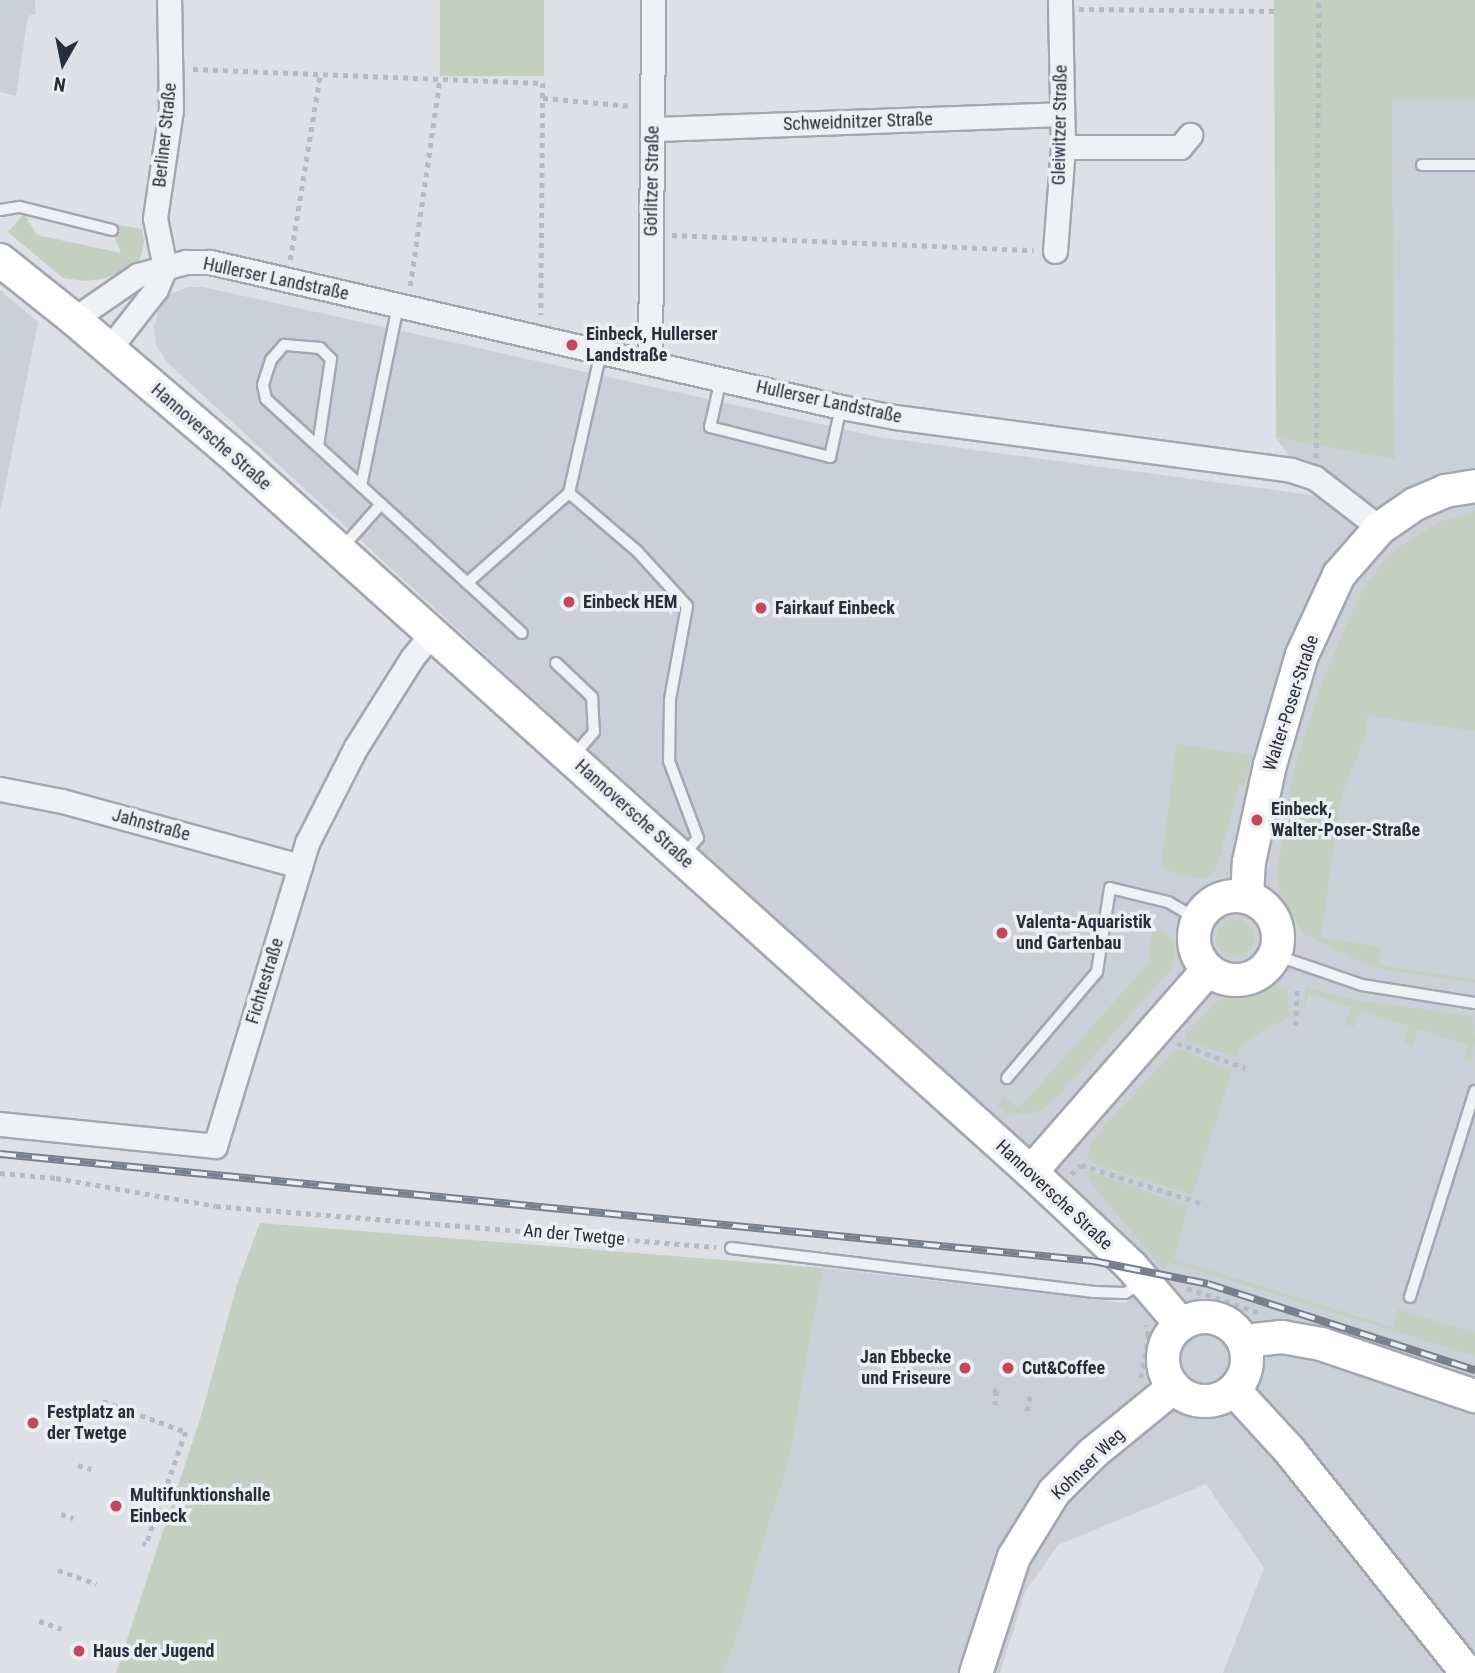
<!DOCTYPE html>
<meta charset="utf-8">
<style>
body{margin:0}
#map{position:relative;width:1475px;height:1673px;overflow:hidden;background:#dde0e6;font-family:"Roboto Condensed",sans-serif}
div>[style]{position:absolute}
.built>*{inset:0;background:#cbd0d8}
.green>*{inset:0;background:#c3cfbf;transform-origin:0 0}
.round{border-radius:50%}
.path>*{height:4.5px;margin-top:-2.25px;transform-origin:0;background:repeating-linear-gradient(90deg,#b7bbc1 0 5px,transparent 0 10px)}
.roads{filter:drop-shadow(2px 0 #a3a7b0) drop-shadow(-2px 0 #a3a7b0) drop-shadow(0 2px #a3a7b0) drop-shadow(0 -2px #a3a7b0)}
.lane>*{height:10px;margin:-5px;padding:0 5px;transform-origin:5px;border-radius:5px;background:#eff1f5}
.street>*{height:23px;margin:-11.5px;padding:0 11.5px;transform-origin:11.5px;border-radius:11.5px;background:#eff1f5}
.secondary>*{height:32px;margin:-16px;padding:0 16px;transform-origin:16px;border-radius:16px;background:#fff}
.secondary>.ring{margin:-16px;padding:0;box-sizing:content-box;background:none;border:32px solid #fff;border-radius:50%}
.rail>*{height:8px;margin-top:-4px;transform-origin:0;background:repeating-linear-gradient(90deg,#eceff4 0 16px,#78808e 0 32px);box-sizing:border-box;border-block:2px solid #78808e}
.dots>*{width:19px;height:19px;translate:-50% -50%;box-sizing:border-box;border:4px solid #eceff4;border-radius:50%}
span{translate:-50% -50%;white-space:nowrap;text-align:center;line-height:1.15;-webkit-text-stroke:7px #eceff4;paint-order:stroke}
.street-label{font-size:18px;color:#282f3c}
.poi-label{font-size:18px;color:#282f3c;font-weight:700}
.left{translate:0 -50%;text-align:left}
.right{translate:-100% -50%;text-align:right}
.north{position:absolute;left:28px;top:28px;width:70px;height:70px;-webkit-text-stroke:5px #eceff4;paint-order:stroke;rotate:189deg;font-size:19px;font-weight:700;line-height:28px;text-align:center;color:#282f3c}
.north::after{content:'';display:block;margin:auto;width:24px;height:32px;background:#282f3c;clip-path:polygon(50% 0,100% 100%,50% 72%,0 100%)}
</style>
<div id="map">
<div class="built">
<div style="clip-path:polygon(0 0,35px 0,36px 14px,28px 16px,16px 96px,0 92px)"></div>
<div style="clip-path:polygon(1392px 98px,1475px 100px,1475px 1673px,1223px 1673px,1264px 1568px,1206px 1484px,1058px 1545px,1025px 1592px,1000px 1673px,723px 1673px,741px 1625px,759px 1556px,789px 1461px,823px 1268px,1126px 1303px,1158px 1274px,168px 363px,156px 345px,154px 327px,159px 308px,170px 294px,188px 287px,203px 287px,879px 437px,1318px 496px,1276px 438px,1395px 458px)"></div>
<div style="clip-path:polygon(0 290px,38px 322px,0 513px)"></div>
</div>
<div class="green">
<div style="left:440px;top:0;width:104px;height:76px"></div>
<div style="clip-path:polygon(1274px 0,1475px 0,1475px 100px,1392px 99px,1395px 459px,1276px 438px)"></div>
<div style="clip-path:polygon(24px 214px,37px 235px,121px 253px,112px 230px,114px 224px,142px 229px,144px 243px,140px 260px,129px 269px,103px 279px,85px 281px,63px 278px,8px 232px)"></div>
<div style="clip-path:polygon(1475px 511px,1475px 731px,1368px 716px,1365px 735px,1340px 800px,1321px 938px,1381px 947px,1379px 965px,1475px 979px,1475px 983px,1381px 969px,1349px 957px,1304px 934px,1280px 893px,1277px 873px,1293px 773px,1322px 681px,1357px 601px,1378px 568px,1395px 550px,1437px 523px)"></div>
<div style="clip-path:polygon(1176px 744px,1252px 755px,1244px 787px,1239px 786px,1216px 870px,1205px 879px,1182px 876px,1161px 868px)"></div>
<div class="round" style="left:1216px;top:919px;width:38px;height:38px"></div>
<div style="clip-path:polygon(1153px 924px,1174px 941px,1176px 953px,1171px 969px,1058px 1096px,1043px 1109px,1033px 1113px,1009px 1113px,997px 1106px,1004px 1096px,1019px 1108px,1148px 964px)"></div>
<div style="clip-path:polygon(1266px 987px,1287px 989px,1289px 1017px,1242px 1043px,1237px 1058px,1185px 1040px,1185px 1035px,1215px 1003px,1228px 996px,1241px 998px)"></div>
<div style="clip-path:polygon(1306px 987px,1355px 1000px,1473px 1016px,1475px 1041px,1472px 1059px,1463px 1062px,1468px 1045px,1418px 1029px,1413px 1046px,1404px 1043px,1409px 1026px,1360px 1011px,1354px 1027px,1346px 1024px,1351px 1007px,1309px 994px,1303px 1011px)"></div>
<div style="clip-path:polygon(1176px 1049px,1233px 1070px,1192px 1195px,1094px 1163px,1087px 1158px,1091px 1144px,1103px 1127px)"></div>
<div style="clip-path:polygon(1085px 1170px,1188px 1206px,1174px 1259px,1392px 1327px,1398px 1309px,1475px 1333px,1475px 1356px,1170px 1262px,1163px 1269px,1095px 1188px)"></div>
<div style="clip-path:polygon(260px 1223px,823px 1268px,789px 1461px,759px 1556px,741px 1625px,723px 1673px,116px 1673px,201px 1416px,237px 1285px)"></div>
</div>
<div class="path">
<div style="left:1079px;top:9px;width:196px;rotate:0.6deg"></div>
<div style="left:193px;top:69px;width:350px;rotate:2.3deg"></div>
<div style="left:543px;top:83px;width:232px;rotate:90.5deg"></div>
<div style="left:543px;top:98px;width:90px;rotate:5.1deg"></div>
<div style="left:672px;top:235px;width:362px;rotate:2.4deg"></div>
<div style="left:290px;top:260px;width:188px;rotate:-80.8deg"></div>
<div style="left:410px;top:286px;width:209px;rotate:-81.8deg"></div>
<div style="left:1316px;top:458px;width:458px;rotate:-89.7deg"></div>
<div style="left:1295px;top:1026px;width:38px;rotate:-87deg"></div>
<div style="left:1177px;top:1043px;width:73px;rotate:19.9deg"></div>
<div style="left:0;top:1173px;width:56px;rotate:5.1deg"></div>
<div style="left:56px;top:1178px;width:162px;rotate:9.9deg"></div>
<div style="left:216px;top:1206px;width:502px;rotate:4.69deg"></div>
<div style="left:1071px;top:1174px;width:13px;rotate:-42deg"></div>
<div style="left:1081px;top:1165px;width:129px;rotate:17.6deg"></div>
<div style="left:1187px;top:1288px;width:75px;rotate:18.7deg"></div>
<div style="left:1141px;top:1378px;width:43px;rotate:-80.5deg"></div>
<div style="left:1148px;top:1336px;width:11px;rotate:-100deg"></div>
<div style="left:993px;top:1390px;width:4px;rotate:14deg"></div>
<div style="left:997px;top:1391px;width:14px;rotate:98deg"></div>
<div style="left:103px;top:1401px;width:89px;rotate:20.5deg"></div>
<div style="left:186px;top:1432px;width:120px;rotate:109.5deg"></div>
<div style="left:146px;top:1545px;width:4px;rotate:-153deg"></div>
<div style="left:1027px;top:1411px;width:16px;rotate:-79deg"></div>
<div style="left:1187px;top:1411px;width:33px;rotate:5deg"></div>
<div style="left:78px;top:1465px;width:14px;rotate:17deg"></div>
<div style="left:61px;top:1514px;width:13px;rotate:18deg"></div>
<div style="left:58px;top:1570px;width:41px;rotate:19.7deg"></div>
<div style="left:39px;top:1621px;width:24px;rotate:19deg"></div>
</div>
<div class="roads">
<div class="lane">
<div style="left:1422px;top:165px;width:53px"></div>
<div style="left:0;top:210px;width:20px;rotate:-9deg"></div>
<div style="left:20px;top:207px;width:95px;rotate:14deg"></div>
<div style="left:601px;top:352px;width:145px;rotate:102.8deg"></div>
<div style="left:569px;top:493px;width:89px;rotate:40.5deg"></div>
<div style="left:637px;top:551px;width:74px;rotate:47.7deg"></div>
<div style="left:687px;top:606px;width:96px;rotate:100.3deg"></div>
<div style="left:670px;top:700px;width:61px;rotate:90.9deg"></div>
<div style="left:669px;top:761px;width:82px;rotate:69.4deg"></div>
<div style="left:698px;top:838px;width:23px;rotate:131deg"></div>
<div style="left:721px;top:379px;width:49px;rotate:102.9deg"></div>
<div style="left:710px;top:427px;width:124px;rotate:14deg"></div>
<div style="left:830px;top:457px;width:51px;rotate:-77.6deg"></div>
<div style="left:318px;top:446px;width:88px;rotate:-81.5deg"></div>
<div style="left:331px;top:359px;width:16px;rotate:-135deg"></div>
<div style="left:320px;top:348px;width:36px;rotate:-175deg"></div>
<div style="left:284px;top:345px;width:20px;rotate:131deg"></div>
<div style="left:271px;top:360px;width:26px;rotate:108deg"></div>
<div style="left:263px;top:385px;width:14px;rotate:78deg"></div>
<div style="left:266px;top:399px;width:156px;rotate:42.4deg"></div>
<div style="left:361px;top:486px;width:185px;rotate:-78.4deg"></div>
<div style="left:342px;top:548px;width:59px;rotate:-48.4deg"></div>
<div style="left:381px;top:504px;width:191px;rotate:42.5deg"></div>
<div style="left:467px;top:583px;width:136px;rotate:-41.4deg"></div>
<div style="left:556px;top:663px;width:50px;rotate:43.4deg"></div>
<div style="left:592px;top:697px;width:35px;rotate:87deg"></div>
<div style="left:594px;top:732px;width:32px;rotate:131deg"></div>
<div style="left:1275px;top:955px;width:92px;rotate:19deg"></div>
<div style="left:1362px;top:985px;width:114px;rotate:9.1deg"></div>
<div style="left:1007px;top:1078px;width:139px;rotate:-49.7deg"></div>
<div style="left:1097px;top:972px;width:85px;rotate:-81.2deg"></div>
<div style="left:1110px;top:888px;width:60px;rotate:13.6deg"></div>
<div style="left:1168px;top:902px;width:34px;rotate:30deg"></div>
<div style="left:731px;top:1248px;width:366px;rotate:6.9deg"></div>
<div style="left:1094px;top:1292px;width:31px;rotate:2deg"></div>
<div style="left:1125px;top:1293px;width:21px;rotate:-29deg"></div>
<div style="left:1410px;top:1297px;width:216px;rotate:-72.5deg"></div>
</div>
<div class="street">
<div style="left:654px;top:129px;width:408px;rotate:-2.1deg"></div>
<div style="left:1063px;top:147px;width:117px"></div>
<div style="left:1180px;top:147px;width:16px;rotate:-50deg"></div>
<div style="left:1055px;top:251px;width:104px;rotate:-85.6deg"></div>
<div style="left:1063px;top:147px;width:147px;rotate:-91.2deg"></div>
<div style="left:165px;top:268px;width:51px;rotate:-101.3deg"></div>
<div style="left:155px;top:218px;width:109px;rotate:-81.6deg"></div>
<div style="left:171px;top:110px;width:110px;rotate:-91deg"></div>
<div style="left:74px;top:319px;width:78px;rotate:-34.5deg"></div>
<div style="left:138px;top:275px;width:50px;rotate:-15.2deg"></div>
<div style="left:186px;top:262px;width:24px"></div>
<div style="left:210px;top:262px;width:647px;rotate:12.94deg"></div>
<div style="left:841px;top:407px;width:55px;rotate:10.5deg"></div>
<div style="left:895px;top:417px;width:400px;rotate:7.6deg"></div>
<div style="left:1291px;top:470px;width:25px;rotate:18deg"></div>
<div style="left:1315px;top:478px;width:82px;rotate:37.6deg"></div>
<div style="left:109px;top:349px;width:76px;rotate:-51.9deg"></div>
<div style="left:156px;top:289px;width:23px;rotate:-67deg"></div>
<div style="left:650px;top:363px;width:363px;rotate:-89.5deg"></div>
<div style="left:0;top:789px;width:63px;rotate:11deg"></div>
<div style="left:62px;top:801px;width:247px;rotate:15.3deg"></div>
<div style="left:0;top:1124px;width:216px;rotate:5.8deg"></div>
<div style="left:215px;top:1146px;width:317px;rotate:-73.1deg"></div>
<div style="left:307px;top:843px;width:108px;rotate:-63deg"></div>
<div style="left:356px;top:747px;width:105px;rotate:-57.8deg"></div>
<div style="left:412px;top:658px;width:32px;rotate:-51deg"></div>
</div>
<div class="secondary">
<div style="left:0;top:260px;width:95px;rotate:38.6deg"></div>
<div style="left:74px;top:319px;width:217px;rotate:40.5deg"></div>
<div style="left:239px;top:460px;width:1065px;rotate:41.96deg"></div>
<div style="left:1031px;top:1172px;width:139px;rotate:43.2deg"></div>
<div style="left:1132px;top:1267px;width:74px;rotate:49.4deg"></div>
<div class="ring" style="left:1194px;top:896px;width:52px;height:52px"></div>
<div style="left:1247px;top:897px;width:35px;rotate:-87deg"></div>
<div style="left:1249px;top:862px;width:99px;rotate:-77.8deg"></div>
<div style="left:1270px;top:765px;width:115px;rotate:-73.8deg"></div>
<div style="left:1302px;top:655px;width:88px;rotate:-65.2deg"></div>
<div style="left:1339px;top:575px;width:62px;rotate:-48.9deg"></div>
<div style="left:1380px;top:528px;width:42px;rotate:-34.4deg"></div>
<div style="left:1415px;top:504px;width:33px;rotate:-23deg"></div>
<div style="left:1445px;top:491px;width:30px;rotate:-9deg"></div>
<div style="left:1031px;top:1172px;width:269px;rotate:-48.8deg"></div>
<div class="ring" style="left:1163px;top:1317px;width:52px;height:52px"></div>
<div style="left:1244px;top:1341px;width:38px;rotate:-6deg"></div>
<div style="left:1282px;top:1337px;width:40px;rotate:10deg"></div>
<div style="left:1321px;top:1344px;width:163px;rotate:18.7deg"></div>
<div style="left:1234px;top:1390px;width:83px;rotate:47.4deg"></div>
<div style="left:1290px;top:1451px;width:284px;rotate:51.4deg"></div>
<div style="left:976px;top:1673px;width:122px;rotate:-71.9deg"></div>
<div style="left:1014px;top:1557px;width:76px;rotate:-58.4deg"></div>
<div style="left:1054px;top:1492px;width:55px;rotate:-45deg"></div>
<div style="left:1093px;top:1453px;width:104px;rotate:-39.2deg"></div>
</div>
</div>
<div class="rail">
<div style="left:0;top:1154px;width:1098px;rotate:5.59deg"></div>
<div style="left:1093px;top:1261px;width:117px;rotate:11.3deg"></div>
<div style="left:1208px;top:1284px;width:281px;rotate:17.9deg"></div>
</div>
<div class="dots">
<div style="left:572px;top:345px;background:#c5485a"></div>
<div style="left:569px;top:602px;background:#c5485a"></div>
<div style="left:761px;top:608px;background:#c5485a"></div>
<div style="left:1257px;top:820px;background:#c5485a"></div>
<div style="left:1002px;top:933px;background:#c5485a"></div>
<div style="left:965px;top:1368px;background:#c5485a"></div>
<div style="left:1008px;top:1368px;background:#c5485a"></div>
<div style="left:33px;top:1423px;background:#c5485a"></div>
<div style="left:116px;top:1506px;background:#c5485a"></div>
<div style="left:79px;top:1651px;background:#c5485a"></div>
</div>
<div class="street-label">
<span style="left:858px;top:122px;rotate:-2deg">Schweidnitzer Straße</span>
<span style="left:1060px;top:125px;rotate:-89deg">Gleiwitzer Straße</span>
<span style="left:165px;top:135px;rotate:-84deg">Berliner Straße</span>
<span style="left:652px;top:181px;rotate:-89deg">Görlitzer Straße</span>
<span style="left:276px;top:279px;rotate:12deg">Hullerser Landstraße</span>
<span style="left:829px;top:402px;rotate:12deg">Hullerser Landstraße</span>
<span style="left:211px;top:437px;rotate:41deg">Hannoversche Straße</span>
<span style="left:1291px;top:703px;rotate:-72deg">Walter-Poser-Straße</span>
<span style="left:634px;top:814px;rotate:42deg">Hannoversche Straße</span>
<span style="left:151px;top:825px;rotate:15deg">Jahnstraße</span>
<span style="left:265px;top:981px;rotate:-73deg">Fichtestraße</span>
<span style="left:1054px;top:1195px;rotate:43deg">Hannoversche Straße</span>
<span style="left:574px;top:1235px;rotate:5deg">An der Twetge</span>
<span style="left:1088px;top:1464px;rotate:-44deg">Kohnser Weg</span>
</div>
<div class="poi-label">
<span class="left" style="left:586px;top:345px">Einbeck, Hullerser<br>Landstraße</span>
<span class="left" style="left:583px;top:602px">Einbeck HEM</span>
<span class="left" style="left:775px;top:608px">Fairkauf Einbeck</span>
<span class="left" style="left:1271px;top:820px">Einbeck,<br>Walter-Poser-Straße</span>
<span class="left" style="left:1016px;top:933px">Valenta-Aquaristik<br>und Gartenbau</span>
<span class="right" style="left:951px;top:1368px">Jan Ebbecke<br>und Friseure</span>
<span class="left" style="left:1022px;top:1368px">Cut&amp;Coffee</span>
<span class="left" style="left:47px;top:1423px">Festplatz an<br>der Twetge</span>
<span class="left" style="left:130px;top:1506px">Multifunktionshalle<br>Einbeck</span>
<span class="left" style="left:93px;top:1651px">Haus der Jugend</span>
</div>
<div class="north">N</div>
</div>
